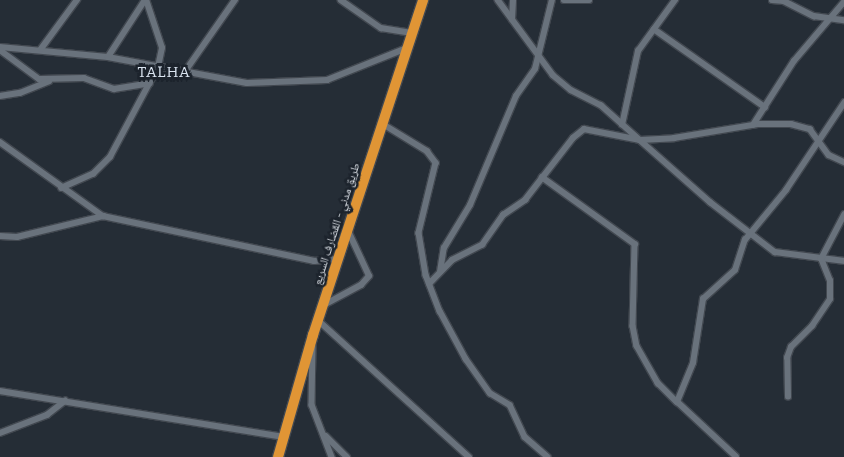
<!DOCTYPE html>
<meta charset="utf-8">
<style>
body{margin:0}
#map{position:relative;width:844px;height:457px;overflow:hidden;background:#252d36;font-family:Bitter,"Noto Naskh Arabic",serif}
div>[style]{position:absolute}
.roads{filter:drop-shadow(1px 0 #424850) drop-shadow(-1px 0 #424850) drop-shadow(0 1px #424850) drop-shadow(0 -1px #424850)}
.minor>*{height:5.5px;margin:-2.75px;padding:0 2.75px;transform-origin:2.75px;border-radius:2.75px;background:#69727c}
.trunk>*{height:10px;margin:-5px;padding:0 5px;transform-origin:5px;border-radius:5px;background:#e09535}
span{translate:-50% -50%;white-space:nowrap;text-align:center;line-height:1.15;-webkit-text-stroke:5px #1c232c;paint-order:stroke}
.street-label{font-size:12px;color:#d5dae0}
.quarter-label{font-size:15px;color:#dbe5f1;letter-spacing:1px}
</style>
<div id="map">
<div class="roads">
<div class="minor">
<div style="left:341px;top:0;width:49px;rotate:35deg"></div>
<div style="left:381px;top:28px;width:31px;rotate:9deg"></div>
<div style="left:498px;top:0;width:93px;rotate:53.7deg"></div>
<div style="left:553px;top:75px;width:23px;rotate:40deg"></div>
<div style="left:571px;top:90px;width:34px;rotate:27deg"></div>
<div style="left:601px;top:105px;width:52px;rotate:41.9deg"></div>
<div style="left:640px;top:140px;width:34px;rotate:-3deg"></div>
<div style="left:674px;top:138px;width:86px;rotate:-9.4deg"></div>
<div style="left:759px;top:124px;width:32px"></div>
<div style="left:791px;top:124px;width:20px;rotate:15deg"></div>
<div style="left:810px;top:129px;width:32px;rotate:54deg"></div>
<div style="left:829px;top:155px;width:17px;rotate:25deg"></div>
<div style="left:564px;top:0;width:25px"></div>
<div style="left:772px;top:0;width:12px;rotate:5deg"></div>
<div style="left:782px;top:0;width:36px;rotate:27deg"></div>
<div style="left:814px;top:16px;width:30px;rotate:8deg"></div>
<div style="left:512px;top:20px;width:20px;rotate:-87deg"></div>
<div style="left:654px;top:29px;width:136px;rotate:35.1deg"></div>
<div style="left:0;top:47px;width:108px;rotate:5.3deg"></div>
<div style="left:108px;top:57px;width:141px;rotate:10.6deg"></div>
<div style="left:247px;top:83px;width:80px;rotate:-2.1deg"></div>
<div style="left:327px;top:80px;width:86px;rotate:-21.8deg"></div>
<div style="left:41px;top:49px;width:61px;rotate:-53.7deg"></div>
<div style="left:0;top:50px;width:49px;rotate:36.6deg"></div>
<div style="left:39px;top:79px;width:45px;rotate:-1.3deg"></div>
<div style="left:84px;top:78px;width:32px;rotate:20deg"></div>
<div style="left:114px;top:89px;width:36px;rotate:-9deg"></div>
<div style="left:108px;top:57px;width:68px;rotate:-57deg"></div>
<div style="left:184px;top:73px;width:89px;rotate:-55.1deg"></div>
<div style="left:0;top:96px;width:20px;rotate:-9deg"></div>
<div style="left:20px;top:93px;width:31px;rotate:-22deg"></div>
<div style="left:383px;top:124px;width:52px;rotate:31.5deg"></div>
<div style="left:427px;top:151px;width:15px;rotate:53deg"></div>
<div style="left:436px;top:163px;width:72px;rotate:103.7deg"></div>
<div style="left:419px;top:233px;width:43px;rotate:80.5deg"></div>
<div style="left:426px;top:275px;width:39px;rotate:69deg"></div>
<div style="left:440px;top:311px;width:55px;rotate:61.6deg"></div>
<div style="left:466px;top:359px;width:42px;rotate:54.8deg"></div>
<div style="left:490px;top:393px;width:23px;rotate:31deg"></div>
<div style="left:510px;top:405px;width:35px;rotate:65deg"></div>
<div style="left:525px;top:437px;width:30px;rotate:41deg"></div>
<div style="left:622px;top:125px;width:76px;rotate:-77.8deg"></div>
<div style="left:638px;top:51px;width:63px;rotate:-54deg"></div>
<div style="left:753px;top:125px;width:76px;rotate:-57.4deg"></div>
<div style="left:794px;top:61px;width:77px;rotate:-49.7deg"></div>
<div style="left:0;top:142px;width:127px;rotate:35.7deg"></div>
<div style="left:103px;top:216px;width:216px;rotate:12deg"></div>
<div style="left:314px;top:261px;width:24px;rotate:-5deg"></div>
<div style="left:542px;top:177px;width:115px;rotate:35.8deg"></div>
<div style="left:635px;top:244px;width:82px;rotate:91.4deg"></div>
<div style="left:633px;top:326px;width:20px;rotate:79deg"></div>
<div style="left:637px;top:346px;width:43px;rotate:60.4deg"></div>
<div style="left:658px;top:383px;width:27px;rotate:45deg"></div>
<div style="left:61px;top:188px;width:35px;rotate:-24deg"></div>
<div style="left:93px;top:174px;width:24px;rotate:-45deg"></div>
<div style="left:110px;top:157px;width:102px;rotate:-61.9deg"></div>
<div style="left:158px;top:67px;width:19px;rotate:-78deg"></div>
<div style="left:162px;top:48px;width:51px;rotate:-108.4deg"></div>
<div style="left:0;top:236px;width:17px;rotate:3deg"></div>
<div style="left:17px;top:237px;width:89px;rotate:-13.7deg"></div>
<div style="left:440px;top:272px;width:24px;rotate:-81deg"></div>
<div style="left:444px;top:248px;width:50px;rotate:-58.8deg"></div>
<div style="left:470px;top:205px;width:118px;rotate:-67.1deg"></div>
<div style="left:516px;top:96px;width:33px;rotate:-55deg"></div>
<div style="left:535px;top:69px;width:71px;rotate:-76.2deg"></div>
<div style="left:429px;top:284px;width:33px;rotate:-46deg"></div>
<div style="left:452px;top:260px;width:34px;rotate:-27deg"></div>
<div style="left:482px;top:245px;width:37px;rotate:-55deg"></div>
<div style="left:503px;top:215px;width:27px;rotate:-34deg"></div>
<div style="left:525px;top:200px;width:78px;rotate:-52.3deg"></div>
<div style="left:573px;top:138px;width:14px;rotate:-39deg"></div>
<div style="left:584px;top:129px;width:57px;rotate:11.1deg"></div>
<div style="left:640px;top:140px;width:94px;rotate:41.5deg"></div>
<div style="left:710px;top:202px;width:82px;rotate:37.6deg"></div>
<div style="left:775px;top:252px;width:70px;rotate:7.4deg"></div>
<div style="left:324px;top:305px;width:42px;rotate:-28.4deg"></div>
<div style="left:361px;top:285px;width:12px;rotate:-48deg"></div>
<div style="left:369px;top:276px;width:50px;rotate:-115deg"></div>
<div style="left:318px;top:320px;width:204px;rotate:42.2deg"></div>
<div style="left:313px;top:347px;width:58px;rotate:91deg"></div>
<div style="left:312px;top:405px;width:56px;rotate:69deg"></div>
<div style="left:0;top:391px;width:289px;rotate:9.2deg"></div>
<div style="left:788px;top:397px;width:39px;rotate:-91deg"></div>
<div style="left:787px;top:358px;width:12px;rotate:-70deg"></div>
<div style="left:791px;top:347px;width:30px;rotate:-45deg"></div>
<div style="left:812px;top:326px;width:32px;rotate:-56deg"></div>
<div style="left:830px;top:299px;width:18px;rotate:-90deg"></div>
<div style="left:830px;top:281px;width:24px;rotate:-112deg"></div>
<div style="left:821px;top:259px;width:50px;rotate:-62.4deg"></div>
<div style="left:0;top:433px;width:50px;rotate:-21deg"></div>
<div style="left:47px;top:415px;width:23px;rotate:-38deg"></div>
<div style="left:326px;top:436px;width:30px;rotate:45deg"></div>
<div style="left:736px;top:457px;width:81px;rotate:-137deg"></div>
<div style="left:677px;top:402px;width:42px;rotate:-67.7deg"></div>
<div style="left:693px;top:363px;width:65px;rotate:-81.1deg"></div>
<div style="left:703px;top:299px;width:43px;rotate:-42.2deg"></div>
<div style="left:735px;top:270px;width:32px;rotate:-72deg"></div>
<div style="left:745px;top:240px;width:65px;rotate:-50.6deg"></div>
<div style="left:786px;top:190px;width:105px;rotate:-56.3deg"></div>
</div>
<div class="trunk">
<div style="left:278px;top:457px;width:127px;rotate:-74deg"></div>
<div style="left:313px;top:335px;width:353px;rotate:-71.8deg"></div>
</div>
</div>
<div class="street-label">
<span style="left:337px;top:224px;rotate:-72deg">طريق مدني - القضارف السريع</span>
</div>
<div class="quarter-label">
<span style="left:164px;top:73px">TALHA</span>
</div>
</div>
